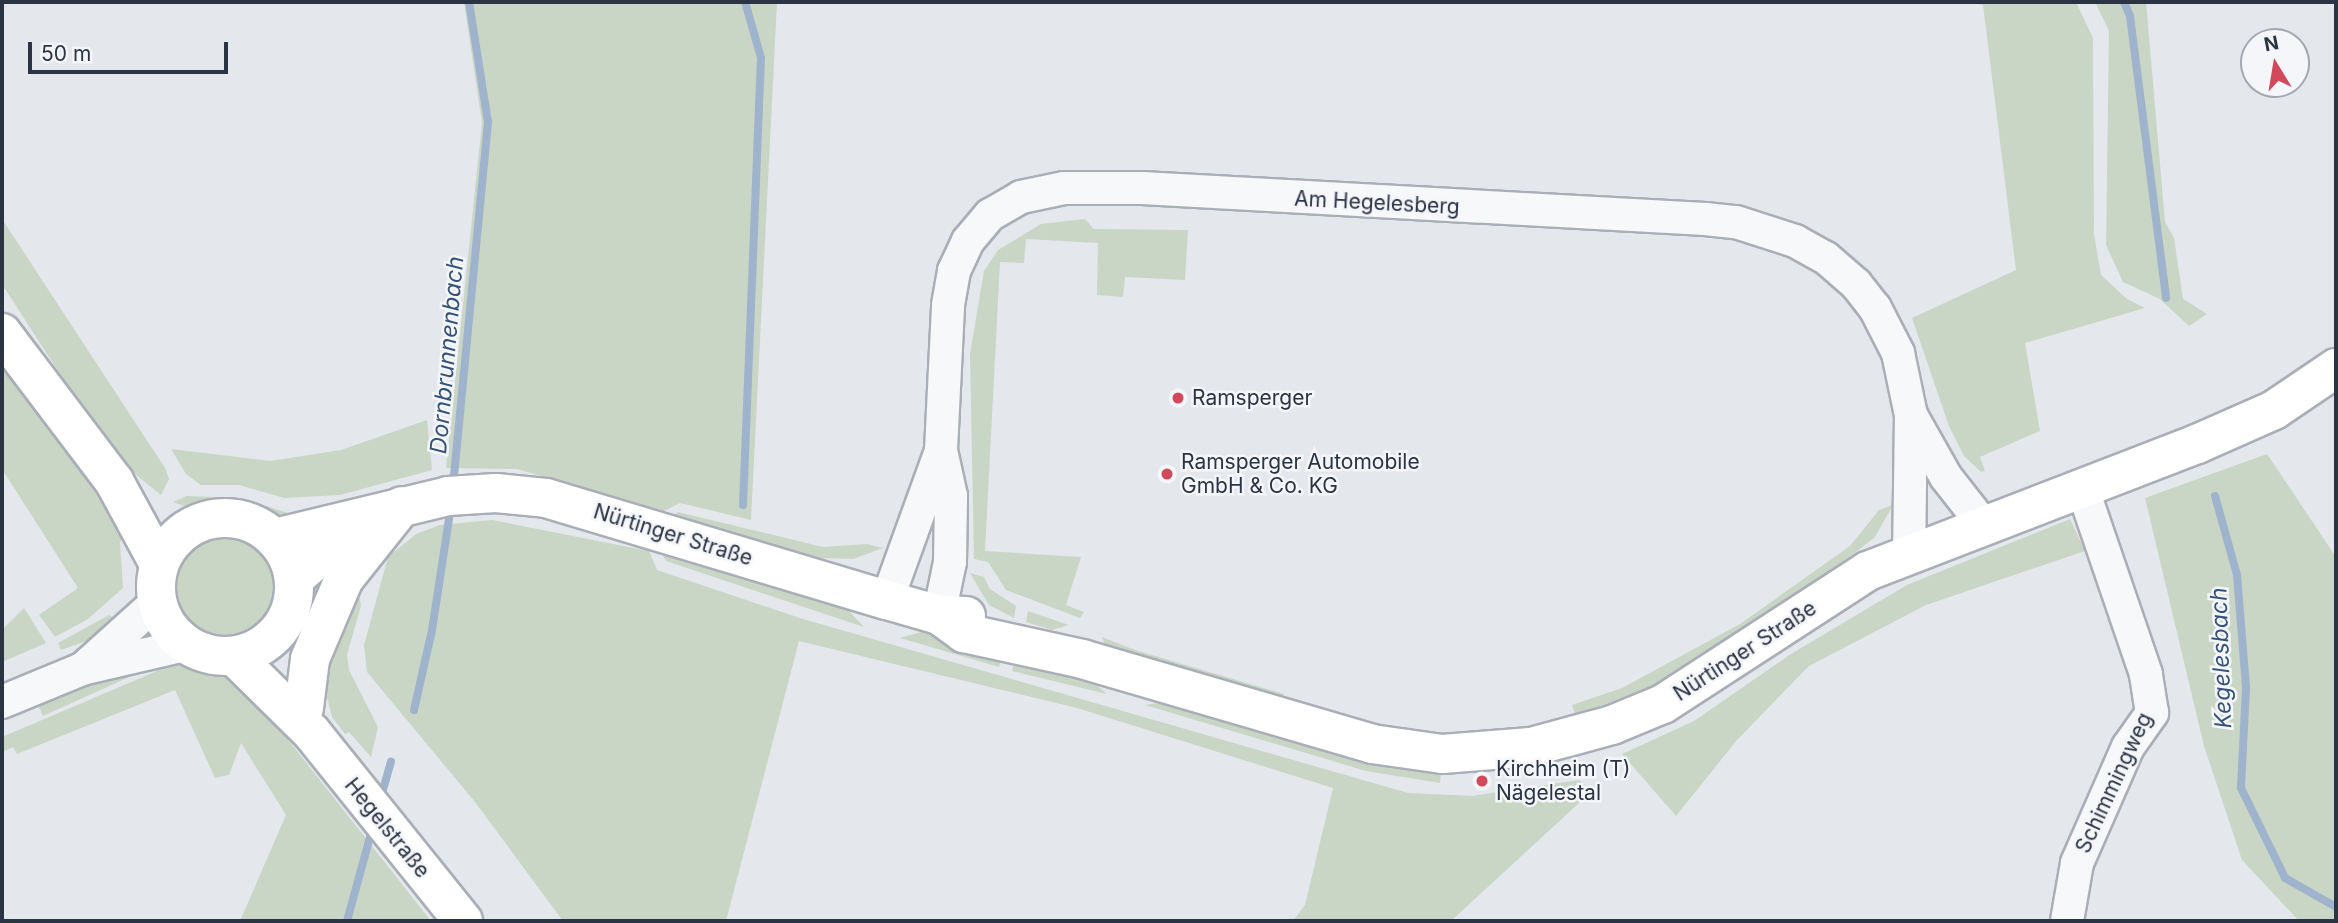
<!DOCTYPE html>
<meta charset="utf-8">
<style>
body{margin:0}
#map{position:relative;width:2338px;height:923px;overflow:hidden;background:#e4e7ec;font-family:Inter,sans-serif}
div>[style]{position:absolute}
.green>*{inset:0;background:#c9d6c5}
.round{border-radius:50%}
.stream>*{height:8px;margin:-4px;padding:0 4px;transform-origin:4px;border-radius:4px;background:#9fb4cc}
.roads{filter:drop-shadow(2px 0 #a9aeb7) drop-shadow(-2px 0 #a9aeb7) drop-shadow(0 2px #a9aeb7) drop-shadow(0 -2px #a9aeb7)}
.minor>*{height:32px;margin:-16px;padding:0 16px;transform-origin:16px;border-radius:16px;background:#f7f8fa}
.major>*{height:38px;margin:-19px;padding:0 19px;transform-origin:19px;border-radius:19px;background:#fff}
.major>.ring{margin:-19px;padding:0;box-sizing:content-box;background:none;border:38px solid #fff;border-radius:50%}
.dots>*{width:19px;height:19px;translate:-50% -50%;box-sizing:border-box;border:4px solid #f4f6f9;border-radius:50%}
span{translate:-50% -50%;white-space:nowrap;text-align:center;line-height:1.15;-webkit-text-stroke:5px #f4f6f9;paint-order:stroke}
.street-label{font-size:21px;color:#2b3445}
.poi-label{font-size:21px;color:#2b3445}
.left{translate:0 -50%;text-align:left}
.water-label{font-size:23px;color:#34527a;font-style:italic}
.frame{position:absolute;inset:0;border:4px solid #2b3445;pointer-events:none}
.north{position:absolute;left:2240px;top:28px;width:70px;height:70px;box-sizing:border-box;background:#f4f6f9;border:2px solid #a4a8b1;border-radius:50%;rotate:349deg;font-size:19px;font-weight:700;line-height:28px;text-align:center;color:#2b3445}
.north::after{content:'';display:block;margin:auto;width:24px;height:32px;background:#d1495b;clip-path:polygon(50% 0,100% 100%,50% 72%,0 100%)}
.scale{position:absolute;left:28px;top:42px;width:200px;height:32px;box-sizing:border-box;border:4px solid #2b3445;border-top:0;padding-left:9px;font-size:21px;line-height:24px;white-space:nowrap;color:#2b3445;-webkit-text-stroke:5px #f4f6f9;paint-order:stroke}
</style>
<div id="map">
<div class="green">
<div style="clip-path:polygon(464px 2px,777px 2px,751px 520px,680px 503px,664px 511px,517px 469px,446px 468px,482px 123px)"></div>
<div style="clip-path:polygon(1970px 2px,2076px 2px,2093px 38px,2094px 234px,2101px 275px,2127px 299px,2145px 308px,2025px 343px,2040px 431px,1980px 457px,1985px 471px,1981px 472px,1964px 456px,1949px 426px,1912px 318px,2016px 270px,1983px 5px)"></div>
<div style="clip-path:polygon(2095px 2px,2146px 2px,2165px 222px,2174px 238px,2183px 299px,2207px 314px,2189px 326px,2160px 299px,2123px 282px,2106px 245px,2109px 31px)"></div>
<div style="clip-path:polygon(2px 219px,165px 468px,169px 479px,161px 495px,125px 466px,92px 424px,2px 284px)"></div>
<div style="clip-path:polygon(1085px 219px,1094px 229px,1188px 230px,1185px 280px,1125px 277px,1123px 297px,1097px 295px,1098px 243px,1026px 239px,1024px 263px,1000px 262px,985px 551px,1081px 557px,1066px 605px,1084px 612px,1080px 618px,1006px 590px,988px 562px,974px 559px,970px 354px,984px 271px,998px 250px,1041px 224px)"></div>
<div style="clip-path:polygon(2px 357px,127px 530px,120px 542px,123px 588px,88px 619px,55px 637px,39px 615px,78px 588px,2px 469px)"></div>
<div style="clip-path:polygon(427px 420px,432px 470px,340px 495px,284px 498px,239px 485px,201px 485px,186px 474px,171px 449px,270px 461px,341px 450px)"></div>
<div style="clip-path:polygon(2267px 454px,2336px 557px,2336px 921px,2299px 921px,2242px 860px,2204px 746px,2145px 498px)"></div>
<div style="clip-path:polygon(187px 496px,242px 498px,297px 516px,274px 521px,239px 509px,187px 507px,173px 502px)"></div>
<div style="clip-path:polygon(1893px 505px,1875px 537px,1817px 582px,1671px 678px,1576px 716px,1572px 705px,1622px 688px,1740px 624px,1850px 546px,1879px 510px)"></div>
<div style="clip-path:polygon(678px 512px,823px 547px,867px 544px,883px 548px,853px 559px,819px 558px,667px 521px)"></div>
<div style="clip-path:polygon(2070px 519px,2085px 551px,1926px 605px,1809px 666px,1737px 740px,1676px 816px,1622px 754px,1694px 721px,1791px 654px,1907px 585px)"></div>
<div style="clip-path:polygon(492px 520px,649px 551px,657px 570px,803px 619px,1408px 793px,1472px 796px,1579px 780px,1592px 791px,1451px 921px,1293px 921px,1305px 905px,1333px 788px,1077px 708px,799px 641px,726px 921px,563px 921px,475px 802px,367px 672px,364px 645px,388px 557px,416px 534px,440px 525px)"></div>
<div class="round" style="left:173px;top:537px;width:104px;height:104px"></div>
<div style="clip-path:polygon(658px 546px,848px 610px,864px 627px,666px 561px)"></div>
<div style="clip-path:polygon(970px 573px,984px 577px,990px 589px,1016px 606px,1014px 618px,989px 605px)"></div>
<div style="clip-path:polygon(314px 577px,331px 578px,295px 656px,297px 629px)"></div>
<div style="clip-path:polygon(349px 590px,360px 599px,361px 606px,347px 655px,349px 670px,378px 727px,371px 757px,349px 732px,345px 734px,332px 717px,327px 697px,328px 664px)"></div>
<div style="clip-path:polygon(24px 608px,46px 643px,2px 662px,2px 630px)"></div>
<div style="clip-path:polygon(1028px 611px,1069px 625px,1052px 630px,1026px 622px)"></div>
<div style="clip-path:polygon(109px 615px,118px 621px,95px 638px,61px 650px,58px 643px)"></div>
<div style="clip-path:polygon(921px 632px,1002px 656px,999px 667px,900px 638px)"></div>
<div style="clip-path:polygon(1102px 637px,1135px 650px,1284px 694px,1281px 699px,1107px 651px)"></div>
<div style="clip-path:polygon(152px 659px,183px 659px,241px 680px,431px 921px,240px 921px,286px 815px,241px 743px,229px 775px,215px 778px,175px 690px,17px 754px,13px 747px,2px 752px,2px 737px,157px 671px)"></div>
<div style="clip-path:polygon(1015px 660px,1092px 681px,1107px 694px,1012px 671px)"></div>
<div style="clip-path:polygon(141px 663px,138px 673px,43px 716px,38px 705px)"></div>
<div style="clip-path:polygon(1171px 701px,1351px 755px,1441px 772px,1440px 783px,1366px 771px,1145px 705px)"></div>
</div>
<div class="stream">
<div style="left:2124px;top:2px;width:15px;rotate:67deg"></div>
<div style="left:2130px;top:16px;width:284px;rotate:82.7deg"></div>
<div style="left:453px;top:486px;width:366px;rotate:-84.5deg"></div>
<div style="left:488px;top:122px;width:121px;rotate:-99deg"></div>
<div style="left:2215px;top:496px;width:82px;rotate:74.4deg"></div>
<div style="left:2237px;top:575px;width:113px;rotate:85.4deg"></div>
<div style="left:2246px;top:688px;width:100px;rotate:92.9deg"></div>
<div style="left:2241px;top:788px;width:100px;rotate:63.9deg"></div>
<div style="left:2285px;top:878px;width:59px;rotate:29.6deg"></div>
<div style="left:743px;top:505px;width:447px;rotate:-87.7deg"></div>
<div style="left:761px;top:58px;width:58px;rotate:-105.9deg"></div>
<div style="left:414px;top:710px;width:82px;rotate:-77.3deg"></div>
<div style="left:432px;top:630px;width:125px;rotate:-81.3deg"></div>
<div style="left:380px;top:800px;width:40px;rotate:-74deg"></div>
<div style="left:347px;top:921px;width:98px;rotate:-74.7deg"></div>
</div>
<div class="roads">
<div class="minor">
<div style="left:1911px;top:415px;width:71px;rotate:60.6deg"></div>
<div style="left:1946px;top:477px;width:58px;rotate:52deg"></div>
<div style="left:887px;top:600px;width:158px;rotate:-70.1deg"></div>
<div style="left:939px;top:615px;width:54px;rotate:-78.3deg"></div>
<div style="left:950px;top:562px;width:66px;rotate:-89.1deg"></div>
<div style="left:951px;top:496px;width:47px;rotate:-102.3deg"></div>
<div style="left:941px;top:450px;width:145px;rotate:-87.2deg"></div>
<div style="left:948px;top:305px;width:35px;rotate:-80deg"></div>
<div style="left:954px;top:271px;width:33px;rotate:-65deg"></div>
<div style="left:968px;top:241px;width:34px;rotate:-50deg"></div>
<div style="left:990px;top:215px;width:36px;rotate:-30deg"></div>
<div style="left:1021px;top:197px;width:44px;rotate:-11.8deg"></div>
<div style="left:1064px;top:188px;width:78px"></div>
<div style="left:1142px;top:188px;width:564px;rotate:3.15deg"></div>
<div style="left:1705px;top:219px;width:31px;rotate:6deg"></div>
<div style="left:1736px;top:222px;width:62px;rotate:17.9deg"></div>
<div style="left:1795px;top:241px;width:35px;rotate:29deg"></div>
<div style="left:1826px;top:258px;width:40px;rotate:41deg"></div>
<div style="left:1856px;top:284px;width:31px;rotate:52deg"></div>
<div style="left:1875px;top:308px;width:51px;rotate:62.9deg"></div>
<div style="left:1898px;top:353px;width:63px;rotate:78.2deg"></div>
<div style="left:1911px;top:415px;width:137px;rotate:90.8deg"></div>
<div style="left:86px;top:666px;width:96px;rotate:-42deg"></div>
<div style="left:2px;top:702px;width:87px;rotate:-22.4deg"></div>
<div style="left:82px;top:669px;width:106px;rotate:-13.1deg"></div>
<div style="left:2067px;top:921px;width:59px;rotate:-80.2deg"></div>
<div style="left:2077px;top:863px;width:127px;rotate:-66.3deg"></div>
<div style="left:2128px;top:747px;width:42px;rotate:-54.8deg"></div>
<div style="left:2152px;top:713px;width:39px;rotate:-99deg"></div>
<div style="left:2146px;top:674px;width:198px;rotate:-108.9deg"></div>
</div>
<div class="major">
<div style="left:2px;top:333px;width:186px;rotate:52.9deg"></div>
<div style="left:114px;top:481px;width:94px;rotate:61.5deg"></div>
<div class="ring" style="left:156px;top:518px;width:100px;height:100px"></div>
<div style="left:275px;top:538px;width:178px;rotate:-13.6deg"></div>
<div style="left:448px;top:496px;width:48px;rotate:-3.6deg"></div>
<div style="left:496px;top:493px;width:50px;rotate:5.7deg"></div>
<div style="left:546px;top:498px;width:356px;rotate:16.7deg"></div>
<div style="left:887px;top:600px;width:54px;rotate:16.1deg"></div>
<div style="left:939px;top:615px;width:27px;rotate:2deg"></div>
<div style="left:295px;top:578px;width:43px;rotate:-41.2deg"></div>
<div style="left:327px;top:550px;width:53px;rotate:-30.4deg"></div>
<div style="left:939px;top:615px;width:31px;rotate:36deg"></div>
<div style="left:964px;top:633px;width:121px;rotate:12.4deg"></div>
<div style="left:1082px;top:659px;width:302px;rotate:16.3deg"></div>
<div style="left:1372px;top:744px;width:71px;rotate:8.1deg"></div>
<div style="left:1442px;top:754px;width:89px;rotate:-4.5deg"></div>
<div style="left:1531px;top:747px;width:84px;rotate:-15.2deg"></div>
<div style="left:1612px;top:725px;width:55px;rotate:-22.4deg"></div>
<div style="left:1663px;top:704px;width:244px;rotate:-33deg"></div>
<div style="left:1868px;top:571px;width:353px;rotate:-21.1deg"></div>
<div style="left:2197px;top:444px;width:84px;rotate:-23.8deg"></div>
<div style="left:2274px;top:410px;width:75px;rotate:-34.1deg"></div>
<div style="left:235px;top:657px;width:108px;rotate:44.6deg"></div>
<div style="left:312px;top:733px;width:241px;rotate:51.2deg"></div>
<div style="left:304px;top:708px;width:49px;rotate:-83deg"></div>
<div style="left:310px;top:659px;width:87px;rotate:-67deg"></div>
<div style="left:344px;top:579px;width:93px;rotate:-51.5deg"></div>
</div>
</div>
<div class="dots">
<div style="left:1178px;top:398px;background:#d1495b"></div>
<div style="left:1167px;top:474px;background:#d1495b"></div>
<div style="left:1482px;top:781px;background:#d1495b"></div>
</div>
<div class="street-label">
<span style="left:1377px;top:203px;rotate:3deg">Am Hegelesberg</span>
<span style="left:673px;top:535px;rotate:17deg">Nürtinger Straße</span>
<span style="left:1745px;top:651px;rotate:-33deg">Nürtinger Straße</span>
<span style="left:2114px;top:783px;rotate:-65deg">Schimmingweg</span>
<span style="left:387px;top:828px;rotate:51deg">Hegelstraße</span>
</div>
<div class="poi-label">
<span class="left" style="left:1192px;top:398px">Ramsperger</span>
<span class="left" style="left:1181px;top:474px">Ramsperger Automobile<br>GmbH &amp; Co. KG</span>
<span class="left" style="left:1496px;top:781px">Kirchheim (T)<br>Nägelestal</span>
</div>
<div class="water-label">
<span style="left:447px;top:355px;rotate:-85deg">Dornbrunnenbach</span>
<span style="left:2221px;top:658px;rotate:-92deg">Kegelesbach</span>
</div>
<div class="frame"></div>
<div class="north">N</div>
<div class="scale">50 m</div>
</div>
